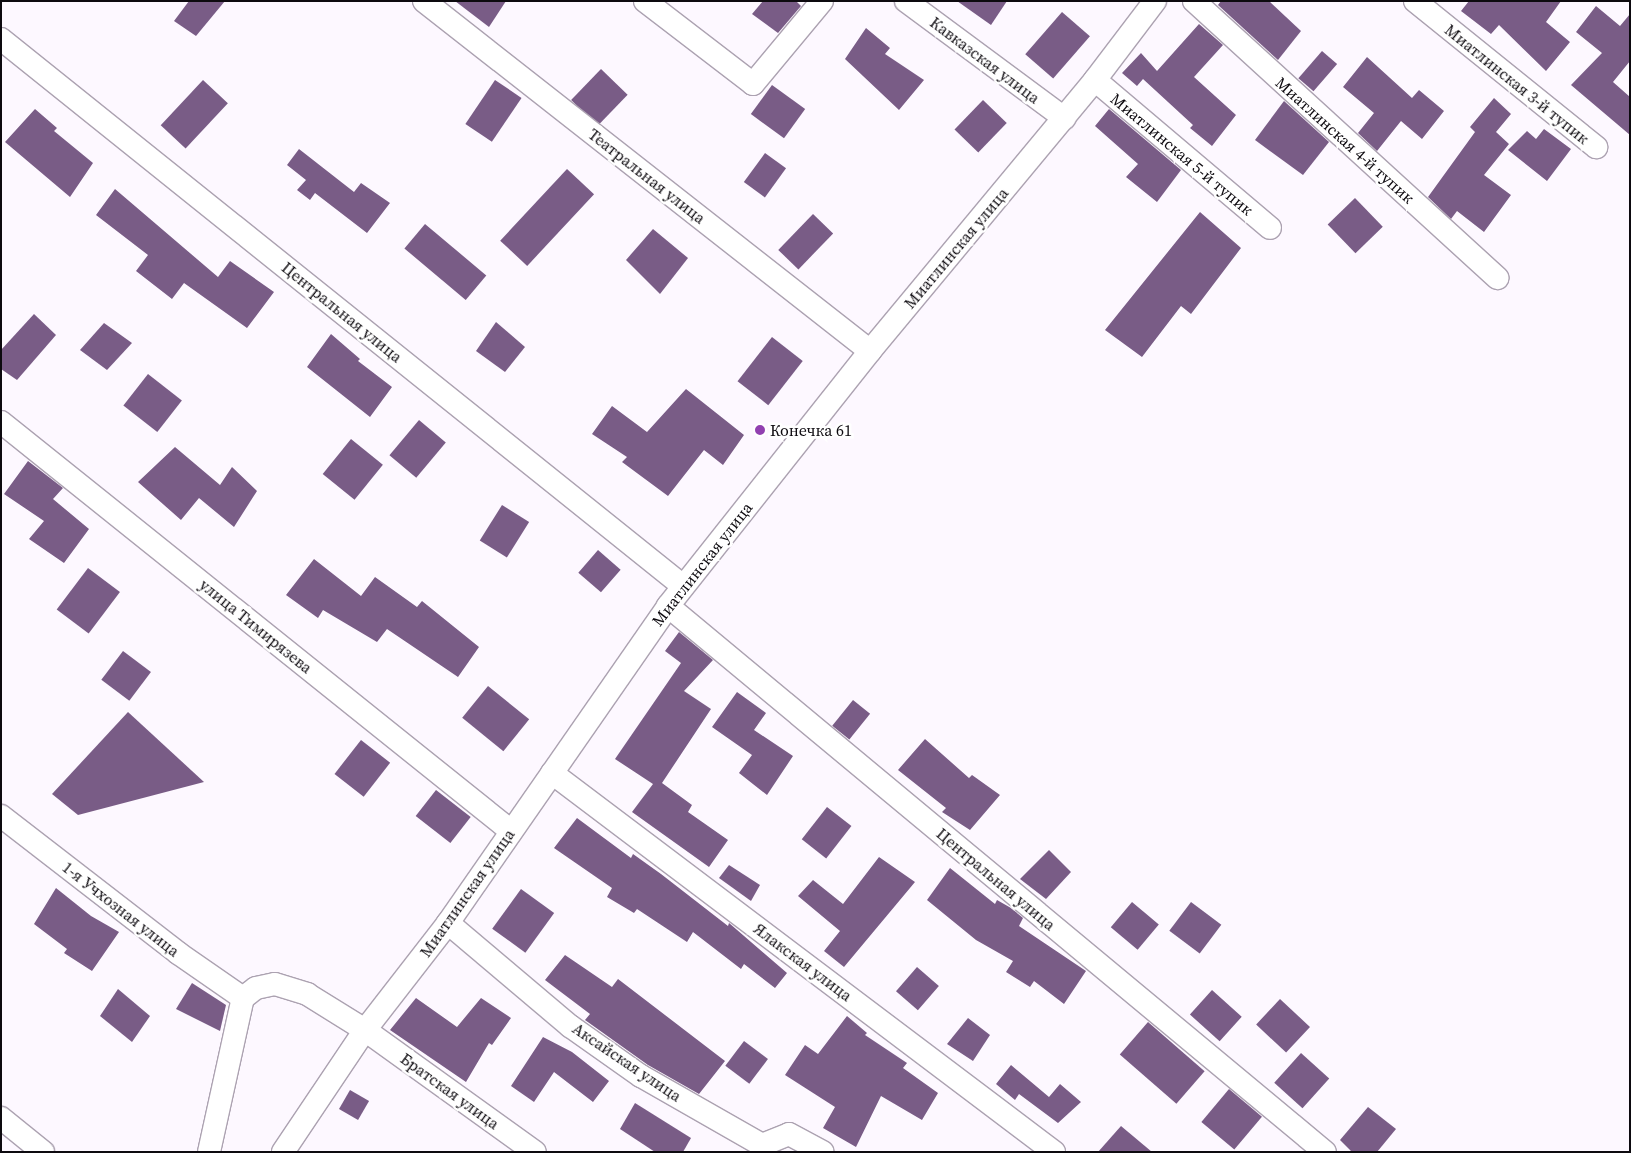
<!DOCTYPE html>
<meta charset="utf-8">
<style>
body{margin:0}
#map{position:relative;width:1631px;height:1153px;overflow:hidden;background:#fdf8ff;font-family:"Source Serif 4",serif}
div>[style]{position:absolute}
.building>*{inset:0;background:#795c86;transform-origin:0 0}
.roads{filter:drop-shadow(1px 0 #aca2b1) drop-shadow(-1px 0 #aca2b1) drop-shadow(0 1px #aca2b1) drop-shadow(0 -1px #aca2b1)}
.minor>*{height:22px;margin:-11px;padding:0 11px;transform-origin:11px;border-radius:11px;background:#fff}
.dots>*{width:14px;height:14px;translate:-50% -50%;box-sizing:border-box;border:2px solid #fff;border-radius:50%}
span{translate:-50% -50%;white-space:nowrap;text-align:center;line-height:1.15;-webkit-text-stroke:5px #fff;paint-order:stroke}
.street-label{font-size:16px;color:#0d0a0f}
.poi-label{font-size:16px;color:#0d0a0f}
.left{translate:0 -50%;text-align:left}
.frame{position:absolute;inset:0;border:2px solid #0d0a0f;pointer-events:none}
</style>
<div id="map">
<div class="building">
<div style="clip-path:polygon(189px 1px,225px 1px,196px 36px,174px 21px)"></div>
<div style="clip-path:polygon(455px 1px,506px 1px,489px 27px)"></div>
<div style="clip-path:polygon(763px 1px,796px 1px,801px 6px,778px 33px,752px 14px)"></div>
<div style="clip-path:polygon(957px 1px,1007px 1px,991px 25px)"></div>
<div style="clip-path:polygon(1221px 1px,1269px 1px,1301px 31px,1278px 60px,1218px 5px)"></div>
<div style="clip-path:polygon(1469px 1px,1561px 1px,1546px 22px,1570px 42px,1546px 71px,1499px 25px,1491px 34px,1461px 11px)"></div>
<div style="clip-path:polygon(1596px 6px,1620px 26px,1630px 14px,1630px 61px,1613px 82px,1630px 97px,1630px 135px,1571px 85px,1602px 53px,1576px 32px)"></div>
<div style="left:1062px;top:12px;width:37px;height:56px;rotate:41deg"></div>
<div style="clip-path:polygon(1199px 24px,1223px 45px,1194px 77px,1236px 115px,1212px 146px,1190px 128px,1193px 125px,1143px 79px,1137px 86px,1122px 73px,1141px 53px,1157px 71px)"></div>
<div style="clip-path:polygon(866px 28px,890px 48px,885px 54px,924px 80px,899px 110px,845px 59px)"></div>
<div style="left:1322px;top:51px;width:20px;height:36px;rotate:41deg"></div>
<div style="clip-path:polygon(1367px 57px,1412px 98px,1419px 90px,1444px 111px,1422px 139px,1401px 121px,1377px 151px,1358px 133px,1374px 113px,1343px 87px)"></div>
<div style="left:601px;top:69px;width:37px;height:43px;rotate:44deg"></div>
<div style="left:203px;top:80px;width:34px;height:62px;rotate:43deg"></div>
<div style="left:495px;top:80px;width:32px;height:53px;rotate:34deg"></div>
<div style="left:772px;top:85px;width:41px;height:36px;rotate:36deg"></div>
<div style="clip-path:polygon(1494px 98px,1511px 114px,1496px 132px,1509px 144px,1484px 175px,1511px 195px,1484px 232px,1457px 211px,1451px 219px,1428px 197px,1475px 132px,1470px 127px)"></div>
<div style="left:983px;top:100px;width:33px;height:41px;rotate:44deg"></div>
<div style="clip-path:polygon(1284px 101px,1329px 142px,1303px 175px,1255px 140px)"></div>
<div style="clip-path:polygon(35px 109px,57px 128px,54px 131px,93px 163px,70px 197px,5px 142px)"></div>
<div style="clip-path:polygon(1109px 109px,1181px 170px,1157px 202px,1126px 177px,1138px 164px,1095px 126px)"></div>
<div style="clip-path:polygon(1544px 129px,1571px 149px,1547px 181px,1508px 150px,1527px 131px,1536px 139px)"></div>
<div style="clip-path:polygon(299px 149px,354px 192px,361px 183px,390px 203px,367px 233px,315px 193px,310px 200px,297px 190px,306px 180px,287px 165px)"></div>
<div style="left:765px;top:153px;width:26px;height:36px;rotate:36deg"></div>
<div style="left:567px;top:169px;width:37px;height:98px;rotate:43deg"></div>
<div style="clip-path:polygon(115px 189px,218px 277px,230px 261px,274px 292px,247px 328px,184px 283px,172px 299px,136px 271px,148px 255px,96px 215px)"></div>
<div style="left:1355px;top:198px;width:40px;height:38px;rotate:46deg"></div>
<div style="clip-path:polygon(1200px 212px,1241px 248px,1191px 314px,1181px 306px,1142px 357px,1105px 330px)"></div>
<div style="left:813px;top:214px;width:28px;height:50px;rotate:44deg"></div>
<div style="left:425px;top:224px;width:80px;height:32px;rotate:40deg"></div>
<div style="clip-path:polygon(653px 229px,688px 258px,660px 294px,626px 260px)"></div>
<div style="clip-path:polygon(34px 314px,56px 335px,17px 380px,1px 369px,1px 350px)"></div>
<div style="clip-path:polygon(496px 322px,525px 347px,505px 372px,476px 351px)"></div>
<div style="clip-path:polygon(104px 323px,132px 343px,107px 370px,80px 350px)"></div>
<div style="clip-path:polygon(331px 334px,360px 359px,358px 361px,392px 387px,370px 417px,307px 367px)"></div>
<div style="left:772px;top:337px;width:39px;height:56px;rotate:38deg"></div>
<div style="left:148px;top:374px;width:43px;height:40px;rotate:38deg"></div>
<div style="clip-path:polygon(686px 389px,744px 435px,723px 465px,704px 450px,668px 496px,622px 462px,627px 457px,592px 434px,612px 406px,647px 432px)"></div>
<div style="left:419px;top:420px;width:35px;height:46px;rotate:40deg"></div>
<div style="left:351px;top:439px;width:41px;height:45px;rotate:39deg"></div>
<div style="clip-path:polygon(175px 447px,220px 485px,232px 467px,257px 491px,234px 527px,199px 498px,181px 520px,138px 482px)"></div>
<div style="clip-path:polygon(28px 461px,63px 488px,53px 499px,89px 529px,64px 563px,29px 539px,44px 521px,4px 494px)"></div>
<div style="left:502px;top:505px;width:32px;height:42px;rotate:32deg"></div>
<div style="left:598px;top:550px;width:30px;height:30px;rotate:41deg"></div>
<div style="clip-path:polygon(314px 559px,361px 596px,375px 577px,417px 607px,422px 601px,479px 647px,458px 677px,387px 629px,377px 642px,323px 610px,318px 618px,286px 595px)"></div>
<div style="left:88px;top:568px;width:40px;height:52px;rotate:37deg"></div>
<div style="clip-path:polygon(679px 632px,713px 660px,684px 691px,711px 709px,662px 783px,692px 805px,688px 812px,728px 840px,709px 867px,632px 812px,653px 784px,615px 759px,681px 663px,665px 651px)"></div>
<div style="left:123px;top:651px;width:35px;height:36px;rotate:37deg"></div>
<div style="left:488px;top:686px;width:53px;height:41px;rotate:39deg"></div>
<div style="clip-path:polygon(737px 692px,766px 713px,754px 730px,793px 756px,767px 795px,739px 773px,752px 755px,712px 727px)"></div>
<div style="left:853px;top:700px;width:22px;height:33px;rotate:39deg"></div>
<div style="clip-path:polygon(128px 712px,204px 782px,78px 815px,52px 794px)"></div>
<div style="clip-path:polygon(925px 739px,969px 778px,972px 775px,1000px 795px,970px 830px,942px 812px,946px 808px,898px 770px)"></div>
<div style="left:361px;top:740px;width:37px;height:43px;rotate:38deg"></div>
<div style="left:436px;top:790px;width:44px;height:33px;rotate:38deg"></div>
<div style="left:827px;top:807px;width:31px;height:41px;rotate:38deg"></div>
<div style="clip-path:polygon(577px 818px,631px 858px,633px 854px,661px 874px,728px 926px,729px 923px,787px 973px,775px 988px,744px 964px,741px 969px,693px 932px,687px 942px,637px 909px,634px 913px,607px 897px,612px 888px,554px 848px)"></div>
<div style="clip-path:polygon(1049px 850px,1071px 872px,1046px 899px,1020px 879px)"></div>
<div style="clip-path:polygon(879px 857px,915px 882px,844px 967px,824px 951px,840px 931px,798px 896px,813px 880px,843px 904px)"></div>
<div style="clip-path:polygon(729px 865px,760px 885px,751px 901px,719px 878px)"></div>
<div style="clip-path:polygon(950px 868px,995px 904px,997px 900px,1011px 908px,1023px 918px,1019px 926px,1086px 971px,1064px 1004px,1034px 981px,1030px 987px,1006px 972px,1013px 961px,976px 940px,927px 900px)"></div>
<div style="clip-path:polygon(56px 888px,91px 916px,119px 932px,92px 971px,64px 953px,67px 949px,34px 924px)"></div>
<div style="left:521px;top:889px;width:41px;height:49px;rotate:36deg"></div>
<div style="left:1132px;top:902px;width:35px;height:33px;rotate:40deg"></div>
<div style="left:1191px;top:902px;width:38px;height:36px;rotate:37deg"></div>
<div style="clip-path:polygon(565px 955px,612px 987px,618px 979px,725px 1061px,699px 1094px,648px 1065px,585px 1020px,590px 1014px,545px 980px)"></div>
<div style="left:917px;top:967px;width:29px;height:32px;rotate:41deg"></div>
<div style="clip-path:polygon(192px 983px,226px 1005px,220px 1031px,176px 1009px)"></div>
<div style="clip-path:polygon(118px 989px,150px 1016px,132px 1042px,100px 1016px)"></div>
<div style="left:1212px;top:990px;width:40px;height:33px;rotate:42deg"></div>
<div style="clip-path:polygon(416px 998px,457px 1027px,481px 998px,511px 1018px,492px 1045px,489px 1043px,466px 1082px,390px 1030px)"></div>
<div style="left:1280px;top:999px;width:41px;height:35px;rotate:43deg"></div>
<div style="clip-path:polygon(847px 1016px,867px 1033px,865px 1035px,907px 1063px,903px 1068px,938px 1093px,922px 1120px,881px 1096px,856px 1147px,823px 1128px,835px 1107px,785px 1075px,805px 1045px,818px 1054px)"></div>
<div style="clip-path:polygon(968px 1018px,990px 1035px,973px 1061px,947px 1044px)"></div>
<div style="left:1148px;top:1022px;width:75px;height:43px;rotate:41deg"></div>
<div style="clip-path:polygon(543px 1037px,572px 1052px,609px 1081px,593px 1102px,554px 1072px,534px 1102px,511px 1086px)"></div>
<div style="left:744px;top:1041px;width:30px;height:31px;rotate:37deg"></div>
<div style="left:1301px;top:1053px;width:38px;height:40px;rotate:42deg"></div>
<div style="clip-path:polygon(1011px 1065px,1049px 1097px,1060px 1084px,1081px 1102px,1058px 1123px,1019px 1094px,1015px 1100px,996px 1084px)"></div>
<div style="left:1229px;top:1089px;width:43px;height:43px;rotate:40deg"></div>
<div style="left:350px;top:1090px;width:22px;height:22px;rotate:30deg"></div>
<div style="clip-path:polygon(635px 1103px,691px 1138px,683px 1152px,655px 1152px,620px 1129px)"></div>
<div style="clip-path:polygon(1368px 1107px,1396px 1129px,1377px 1152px,1352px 1152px,1340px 1140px)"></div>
<div style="clip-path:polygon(1121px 1126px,1152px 1152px,1098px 1152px)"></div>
</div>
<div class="roads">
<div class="minor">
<div style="left:424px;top:1px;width:567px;rotate:38.12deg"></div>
<div style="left:645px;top:1px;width:136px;rotate:37.5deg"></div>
<div style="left:753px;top:84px;width:108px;rotate:-50.3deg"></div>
<div style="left:906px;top:1px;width:197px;rotate:36.5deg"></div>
<div style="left:1194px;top:1px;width:411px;rotate:42.4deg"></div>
<div style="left:1415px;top:1px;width:233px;rotate:38.9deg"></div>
<div style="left:1px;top:39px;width:874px;rotate:38.73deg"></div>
<div style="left:1095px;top:80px;width:229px;rotate:40.2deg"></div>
<div style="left:1px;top:422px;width:654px;rotate:38.73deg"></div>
<div style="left:668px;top:606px;width:854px;rotate:39.73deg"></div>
<div style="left:552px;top:773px;width:629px;rotate:37.05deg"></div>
<div style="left:1px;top:816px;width:224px;rotate:37.7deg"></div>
<div style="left:178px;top:953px;width:79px;rotate:34.7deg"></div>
<div style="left:448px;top:923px;width:160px;rotate:40.2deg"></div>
<div style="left:570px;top:1026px;width:87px;rotate:35.2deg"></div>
<div style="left:641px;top:1076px;width:139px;rotate:29.7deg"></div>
<div style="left:762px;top:1145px;width:29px;rotate:-22deg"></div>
<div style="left:789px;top:1134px;width:38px;rotate:28deg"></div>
<div style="left:1px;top:1118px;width:54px;rotate:39deg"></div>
<div style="left:209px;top:1152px;width:158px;rotate:-77.6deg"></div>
<div style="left:243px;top:998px;width:16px;rotate:-38deg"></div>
<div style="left:256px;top:988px;width:19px;rotate:-12deg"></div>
<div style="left:275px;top:984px;width:34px;rotate:17deg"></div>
<div style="left:307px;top:994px;width:68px;rotate:31.8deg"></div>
<div style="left:365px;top:1030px;width:209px;rotate:35.7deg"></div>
<div style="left:283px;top:1152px;width:147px;rotate:-56.1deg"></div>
<div style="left:365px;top:1030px;width:135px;rotate:-52.2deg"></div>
<div style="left:448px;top:923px;width:386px;rotate:-55.2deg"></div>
<div style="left:668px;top:606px;width:325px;rotate:-51.6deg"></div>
<div style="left:870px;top:351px;width:352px;rotate:-50.3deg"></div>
<div style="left:1095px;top:80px;width:99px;rotate:-52.8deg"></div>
</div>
</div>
<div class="dots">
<div style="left:760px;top:430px;background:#9140b0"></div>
</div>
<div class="street-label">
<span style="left:985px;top:60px;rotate:37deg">Кавказская улица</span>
<span style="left:1517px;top:84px;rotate:39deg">Миатлинская 3-й тупик</span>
<span style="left:1345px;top:140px;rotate:42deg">Миатлинская 4-й тупик</span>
<span style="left:1182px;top:154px;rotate:40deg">Миатлинская 5-й тупик</span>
<span style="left:647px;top:176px;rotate:38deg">Театральная улица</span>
<span style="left:956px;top:248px;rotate:-50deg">Миатлинская улица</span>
<span style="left:342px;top:312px;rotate:39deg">Центральная улица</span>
<span style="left:702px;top:564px;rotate:-52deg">Миатлинская улица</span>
<span style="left:256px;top:626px;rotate:39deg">улица Тимирязева</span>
<span style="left:996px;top:879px;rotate:40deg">Центральная улица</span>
<span style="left:467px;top:893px;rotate:-55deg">Миатлинская улица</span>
<span style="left:121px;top:909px;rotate:38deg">1-я Учхозная улица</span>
<span style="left:803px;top:962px;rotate:37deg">Ялакская улица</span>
<span style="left:627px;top:1062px;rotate:34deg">Аксайская улица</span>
<span style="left:450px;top:1091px;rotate:36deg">Братская улица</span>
</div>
<div class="poi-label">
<span class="left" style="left:770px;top:430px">Конечка 61</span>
</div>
<div class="frame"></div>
</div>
